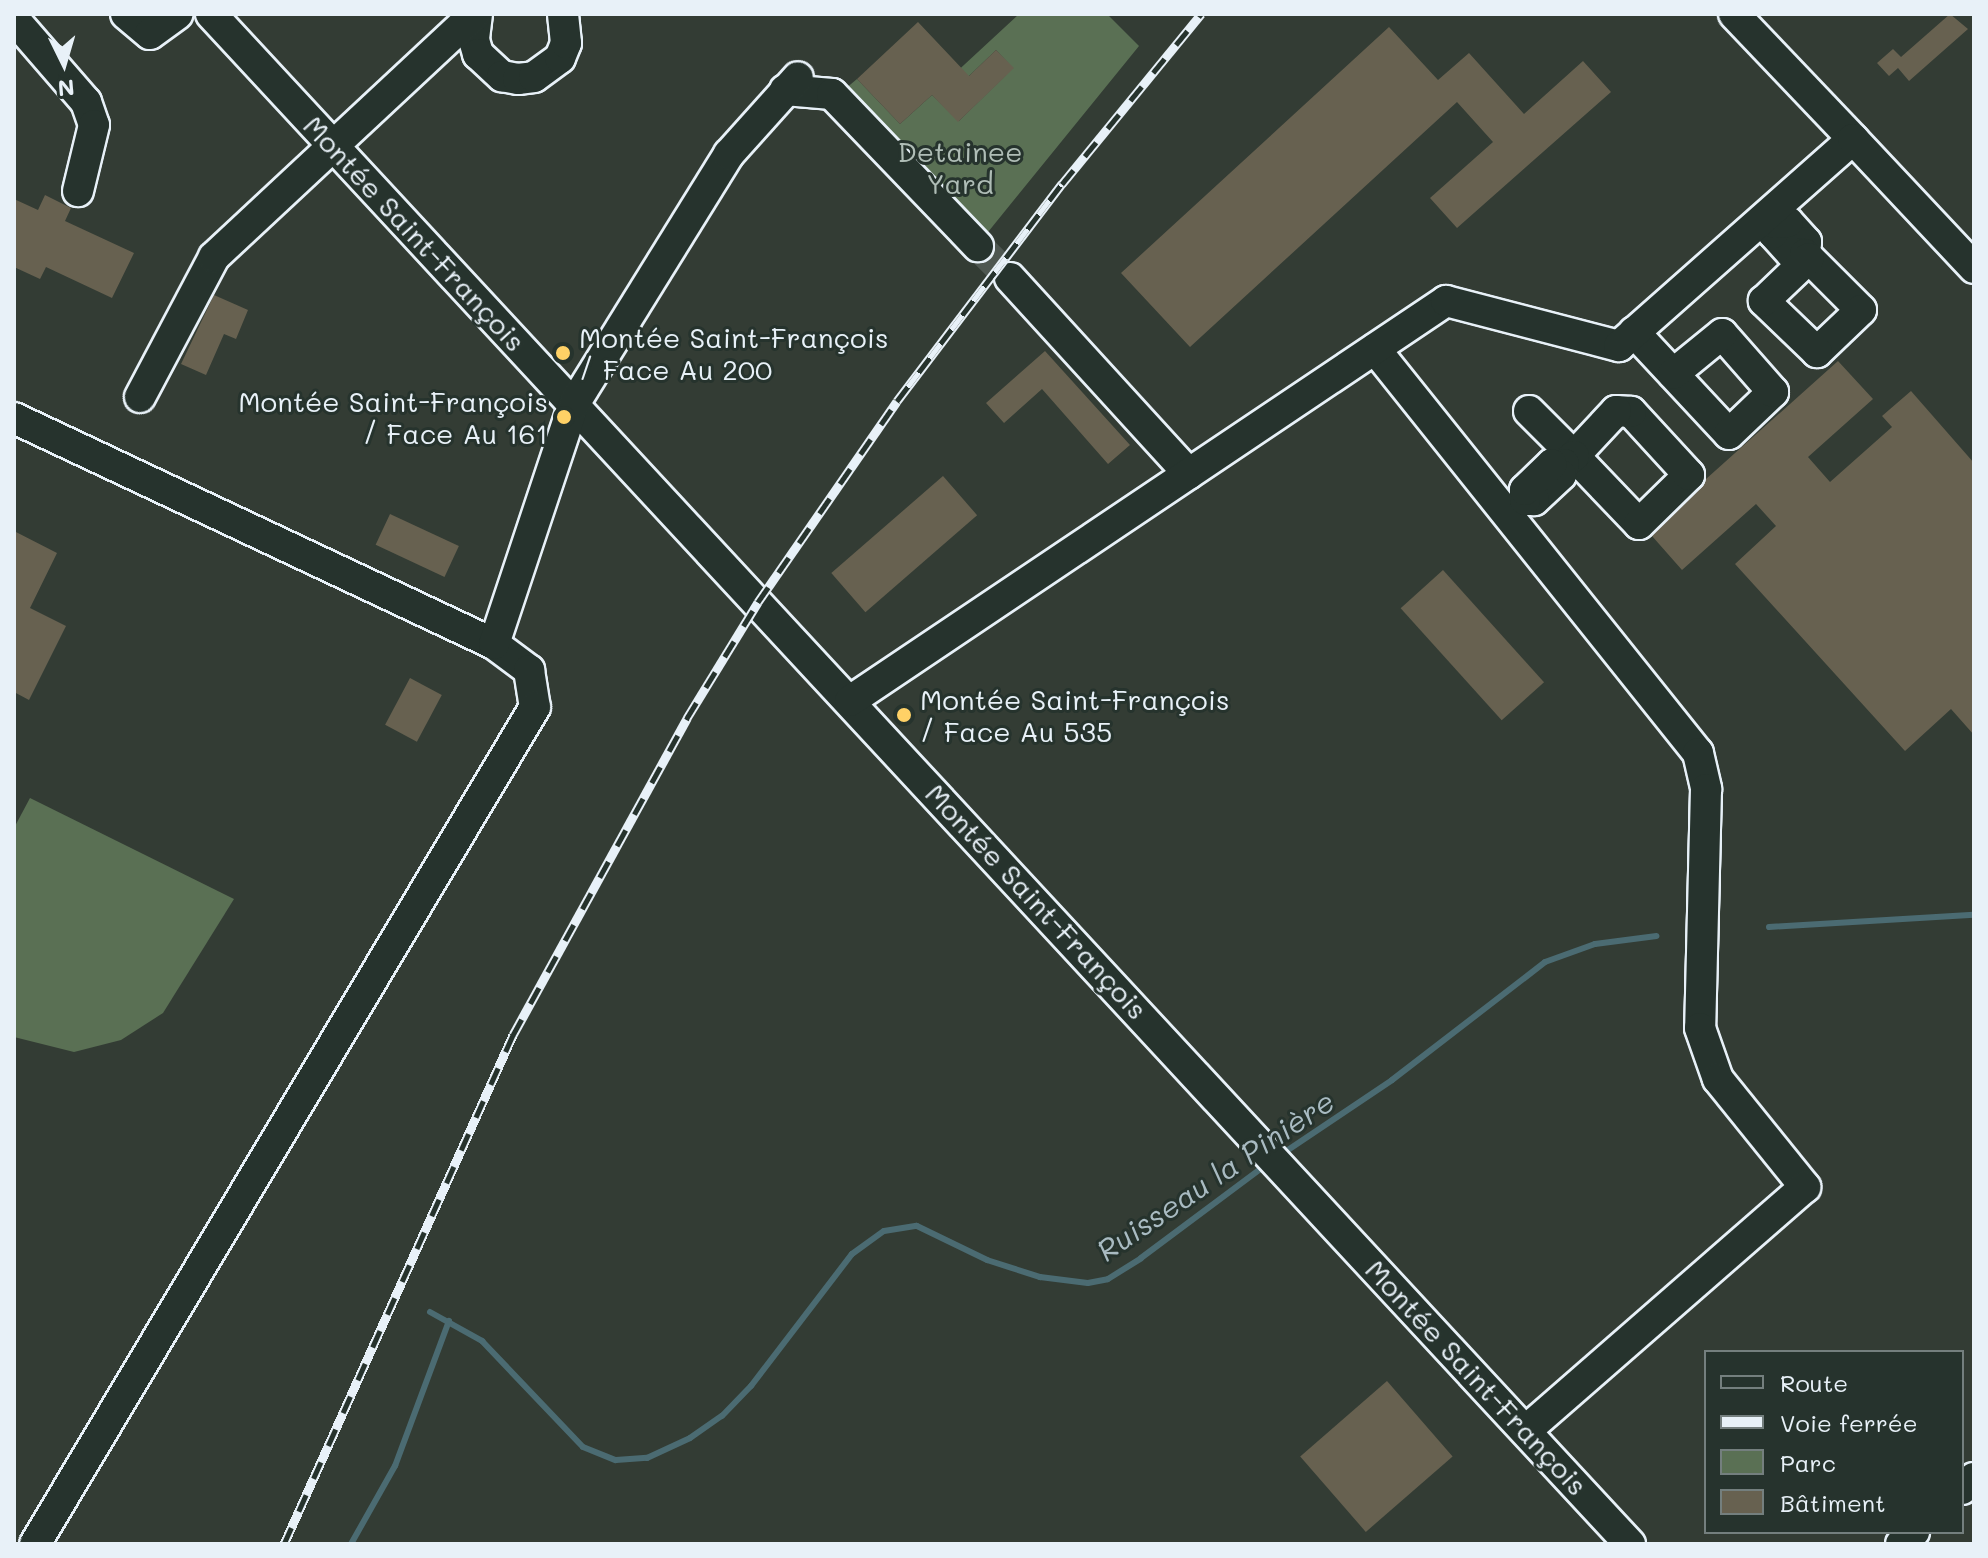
<!DOCTYPE html>
<meta charset="utf-8">
<style>
body{margin:0}
#map{position:relative;width:1988px;height:1558px;overflow:hidden;background:#333c34;font-family:Mali,sans-serif}
div>[style]{position:absolute}
.green>*{inset:0;background:#5a7054}
.stream>*{height:6px;margin:-3px;padding:0 3px;transform-origin:3px;border-radius:3px;background:#4b6b72}
.building>*{inset:0;background:#676150;transform-origin:0 0}
.minor-tunnel>*{height:30px;margin-top:-15px;transform-origin:0;background:repeating-linear-gradient(90deg,#4e5751 0 30px,transparent 0 45px)}
.roads{filter:drop-shadow(2px 0 #e8f1f8) drop-shadow(-2px 0 #e8f1f8) drop-shadow(0 2px #e8f1f8) drop-shadow(0 -2px #e8f1f8)}
.minor>*{height:30px;margin:-15px;padding:0 15px;transform-origin:15px;border-radius:15px;background:#26332d}
.rail>*{height:9px;margin-top:-4.5px;transform-origin:0;background:repeating-linear-gradient(90deg,#26332d 0 18px,#e8f1f8 0 36px);box-sizing:border-box;border-block:2px solid #e8f1f8}
.dots>*{width:22px;height:22px;translate:-50% -50%;box-sizing:border-box;border:4px solid #26332d;border-radius:50%}
span{translate:-50% -50%;white-space:nowrap;text-align:center;line-height:1.15;-webkit-text-stroke:6px #26332d;paint-order:stroke}
.park-label{font-size:28px;color:#afbdb6}
.street-label{font-size:28px;color:#e8f1f8}
.poi-label{font-size:28px;color:#e8f1f8}
.left{translate:0 -50%;text-align:left}
.right{translate:-100% -50%;text-align:right}
.water-label{font-size:30px;color:#a9bbc2;font-style:italic}
.frame{position:absolute;inset:0;border:16px solid #e8f1f8;pointer-events:none}
.legend{position:absolute;left:1704px;top:1350px;width:260px;height:184px;box-sizing:border-box;background:#26332d;border:2px solid #747f7e;margin:0;padding:10px 14px;list-style:none;font-size:24px;color:#e8f1f8}
.legend li{display:flex;align-items:center;gap:16px;height:40px}
.legend b{width:40px;border:2px solid #747f7e}
.north{position:absolute;left:24px;top:24px;width:80px;height:80px;-webkit-text-stroke:6px #26332d;paint-order:stroke;rotate:175deg;font-size:22px;font-weight:700;line-height:32px;text-align:center;color:#e8f1f8}
.north::after{content:'';display:block;margin:auto;width:28px;height:36px;background:#e8f1f8;clip-path:polygon(50% 0,100% 100%,50% 72%,0 100%)}
</style>
<div id="map">
<div class="green">
<div style="clip-path:polygon(1019px 14px,1107px 14px,1139px 46px,984px 237px,845px 89px,857px 79px,900px 124px,932px 95px,959px 121px,1013px 68px,996px 50px,946px 98px,938px 89px)"></div>
<div style="clip-path:polygon(30px 798px,234px 899px,163px 1013px,121px 1040px,74px 1052px,14px 1037px,14px 828px)"></div>
</div>
<div class="stream">
<div style="left:1769px;top:927px;width:205px;rotate:-3.4deg"></div>
<div style="left:1279px;top:1156px;width:136px;rotate:-33.9deg"></div>
<div style="left:1392px;top:1080px;width:193px;rotate:-37.6deg"></div>
<div style="left:1545px;top:962px;width:53px;rotate:-19.8deg"></div>
<div style="left:1595px;top:944px;width:62px;rotate:-7.5deg"></div>
<div style="left:430px;top:1312px;width:60px;rotate:29.1deg"></div>
<div style="left:482px;top:1341px;width:146px;rotate:46.4deg"></div>
<div style="left:583px;top:1447px;width:35px;rotate:22deg"></div>
<div style="left:616px;top:1460px;width:31px;rotate:-4deg"></div>
<div style="left:647px;top:1458px;width:47px;rotate:-24.9deg"></div>
<div style="left:690px;top:1438px;width:39px;rotate:-35deg"></div>
<div style="left:722px;top:1416px;width:42px;rotate:-46deg"></div>
<div style="left:751px;top:1386px;width:166px;rotate:-52.6deg"></div>
<div style="left:852px;top:1254px;width:39px;rotate:-36deg"></div>
<div style="left:884px;top:1231px;width:33px;rotate:-9deg"></div>
<div style="left:917px;top:1226px;width:78px;rotate:25.9deg"></div>
<div style="left:987px;top:1260px;width:56px;rotate:17.8deg"></div>
<div style="left:1040px;top:1277px;width:48px;rotate:7.1deg"></div>
<div style="left:1088px;top:1283px;width:20px;rotate:-11deg"></div>
<div style="left:1108px;top:1279px;width:39px;rotate:-32deg"></div>
<div style="left:1141px;top:1258px;width:157px;rotate:-36.7deg"></div>
<div style="left:351px;top:1544px;width:90px;rotate:-60.6deg"></div>
<div style="left:395px;top:1466px;width:155px;rotate:-69.6deg"></div>
</div>
<div class="building">
<div style="clip-path:polygon(1950px 14px,1968px 29px,1909px 81px,1898px 68px,1889px 76px,1877px 63px,1893px 49px,1901px 57px)"></div>
<div style="clip-path:polygon(918px 22px,969px 76px,996px 50px,1014px 68px,958px 122px,932px 95px,900px 124px,857px 79px)"></div>
<div style="clip-path:polygon(1389px 27px,1438px 80px,1469px 53px,1524px 114px,1583px 61px,1611px 92px,1457px 228px,1430px 198px,1493px 142px,1457px 102px,1190px 347px,1121px 273px)"></div>
<div style="clip-path:polygon(45px 195px,71px 208px,65px 221px,134px 253px,112px 298px,46px 267px,40px 279px,14px 267px,14px 199px,38px 210px)"></div>
<div style="clip-path:polygon(214px 295px,248px 310px,236px 339px,224px 334px,206px 375px,181px 364px)"></div>
<div style="clip-path:polygon(1045px 351px,1130px 445px,1108px 464px,1042px 389px,1004px 423px,986px 403px)"></div>
<div style="clip-path:polygon(1838px 361px,1873px 399px,1808px 457px,1830px 482px,1892px 427px,1882px 416px,1911px 391px,1974px 463px,1974px 735px,1951px 709px,1905px 751px,1735px 564px,1776px 526px,1756px 504px,1682px 570px,1652px 536px,1706px 479px)"></div>
<div style="left:943px;top:476px;width:52px;height:148px;rotate:49deg"></div>
<div style="left:390px;top:514px;width:76px;height:34px;rotate:25deg"></div>
<div style="clip-path:polygon(14px 531px,57px 553px,30px 608px,66px 626px,29px 700px,14px 692px)"></div>
<div style="left:1443px;top:570px;width:151px;height:57px;rotate:48deg"></div>
<div style="left:410px;top:678px;width:36px;height:53px;rotate:28deg"></div>
<div style="left:1387px;top:1381px;width:100px;height:115px;rotate:49deg"></div>
</div>
<div class="minor-tunnel">
<div style="left:978px;top:246px;width:45px;rotate:45deg"></div>
</div>
<div class="roads">
<div class="minor">
<div style="left:126px;top:14px;width:31px;rotate:40deg"></div>
<div style="left:150px;top:34px;width:34px;rotate:-36deg"></div>
<div style="left:211px;top:14px;width:2087px;rotate:47.16deg"></div>
<div style="left:477px;top:14px;width:26px;rotate:97deg"></div>
<div style="left:474px;top:40px;width:15px;rotate:74deg"></div>
<div style="left:478px;top:54px;width:33px;rotate:43deg"></div>
<div style="left:502px;top:76px;width:16px;rotate:11deg"></div>
<div style="left:518px;top:79px;width:16px;rotate:-7deg"></div>
<div style="left:534px;top:77px;width:32px;rotate:-36deg"></div>
<div style="left:560px;top:58px;width:16px;rotate:-68deg"></div>
<div style="left:566px;top:43px;width:29px;rotate:-96deg"></div>
<div style="left:1734px;top:14px;width:173px;rotate:46.4deg"></div>
<div style="left:14px;top:19px;width:110px;rotate:49.1deg"></div>
<div style="left:86px;top:102px;width:24px;rotate:71deg"></div>
<div style="left:94px;top:125px;width:68px;rotate:103.6deg"></div>
<div style="left:785px;top:90px;width:47px;rotate:4.9deg"></div>
<div style="left:832px;top:94px;width:211px;rotate:46.2deg"></div>
<div style="left:1788px;top:222px;width:27px;rotate:48deg"></div>
<div style="left:1806px;top:242px;width:12px;rotate:95deg"></div>
<div style="left:1805px;top:254px;width:14px;rotate:-176deg"></div>
<div style="left:1791px;top:253px;width:27px;rotate:-132deg"></div>
<div style="left:1773px;top:233px;width:10px;rotate:-84deg"></div>
<div style="left:1774px;top:223px;width:14px;rotate:-4deg"></div>
<div style="left:1805px;top:254px;width:79px;rotate:45deg"></div>
<div style="left:1861px;top:310px;width:61px;rotate:136.3deg"></div>
<div style="left:1817px;top:352px;width:74px;rotate:-136.1deg"></div>
<div style="left:1764px;top:301px;width:62px;rotate:-43.7deg"></div>
<div style="left:1010px;top:278px;width:265px;rotate:47.6deg"></div>
<div style="left:1634px;top:332px;width:139px;rotate:47deg"></div>
<div style="left:1729px;top:434px;width:61px;rotate:-43.7deg"></div>
<div style="left:1773px;top:392px;width:77px;rotate:-131.3deg"></div>
<div style="left:1722px;top:334px;width:63px;rotate:140.8deg"></div>
<div style="left:1375px;top:349px;width:517px;rotate:51.36deg"></div>
<div style="left:1698px;top:753px;width:37px;rotate:77deg"></div>
<div style="left:1706px;top:789px;width:239px;rotate:91.4deg"></div>
<div style="left:1700px;top:1028px;width:54px;rotate:70.6deg"></div>
<div style="left:1718px;top:1079px;width:139px;rotate:51.1deg"></div>
<div style="left:1805px;top:1187px;width:370px;rotate:138.9deg"></div>
<div style="left:140px;top:397px;width:158px;rotate:-62.1deg"></div>
<div style="left:214px;top:257px;width:357px;rotate:-43deg"></div>
<div style="left:1529px;top:411px;width:64px;rotate:45deg"></div>
<div style="left:1574px;top:456px;width:94px;rotate:46.3deg"></div>
<div style="left:1639px;top:524px;width:70px;rotate:-44.4deg"></div>
<div style="left:1689px;top:475px;width:86px;rotate:-132.6deg"></div>
<div style="left:1631px;top:412px;width:15px;rotate:-176deg"></div>
<div style="left:1616px;top:411px;width:62px;rotate:133deg"></div>
<div style="left:1574px;top:456px;width:13px;rotate:141deg"></div>
<div style="left:14px;top:418px;width:531px;rotate:25.21deg"></div>
<div style="left:494px;top:644px;width:44px;rotate:36.6deg"></div>
<div style="left:529px;top:670px;width:37px;rotate:81deg"></div>
<div style="left:535px;top:707px;width:975px;rotate:120.85deg"></div>
<div style="left:1552px;top:464px;width:12px"></div>
<div style="left:1564px;top:464px;width:11px;rotate:105deg"></div>
<div style="left:1561px;top:475px;width:37px;rotate:137deg"></div>
<div style="left:1534px;top:500px;width:9px;rotate:180deg"></div>
<div style="left:1525px;top:500px;width:10px;rotate:-90deg"></div>
<div style="left:1525px;top:490px;width:37px;rotate:-44deg"></div>
<div style="left:494px;top:644px;width:253px;rotate:-71.6deg"></div>
<div style="left:574px;top:404px;width:294px;rotate:-58.2deg"></div>
<div style="left:729px;top:154px;width:103px;rotate:-48.1deg"></div>
<div style="left:850px;top:701px;width:718px;rotate:-33.87deg"></div>
<div style="left:1446px;top:301px;width:179px;rotate:14.6deg"></div>
<div style="left:1619px;top:346px;width:312px;rotate:-41.5deg"></div>
<div style="left:1853px;top:139px;width:177px;rotate:46.8deg"></div>
<div style="left:1962px;top:1489px;width:16px;rotate:-43deg"></div>
<div style="left:1901px;top:1544px;width:18px;rotate:-43deg"></div>
</div>
</div>
<div class="rail">
<div style="left:284px;top:1544px;width:558px;rotate:-65.78deg"></div>
<div style="left:513px;top:1035px;width:362px;rotate:-61.2deg"></div>
<div style="left:687px;top:718px;width:136px;rotate:-58.5deg"></div>
<div style="left:758px;top:602px;width:244px;rotate:-55.3deg"></div>
<div style="left:897px;top:401px;width:273px;rotate:-52.8deg"></div>
<div style="left:1062px;top:184px;width:220px;rotate:-50.7deg"></div>
</div>
<div class="dots">
<div style="left:563px;top:353px;background:#ffd166"></div>
<div style="left:564px;top:417px;background:#ffd166"></div>
<div style="left:904px;top:715px;background:#ffd166"></div>
</div>
<div class="park-label">
<span style="left:960px;top:167px">Detainee<br>Yard</span>
</div>
<div class="street-label">
<span style="left:415px;top:233px;rotate:47deg">Montée Saint-François</span>
<span style="left:1037px;top:901px;rotate:47deg">Montée Saint-François</span>
<span style="left:1477px;top:1377px;rotate:47deg">Montée Saint-François</span>
</div>
<div class="poi-label">
<span class="left" style="left:579px;top:353px">Montée Saint-François<br>/ Face Au 200</span>
<span class="right" style="left:548px;top:417px">Montée Saint-François<br>/ Face Au 161</span>
<span class="left" style="left:920px;top:715px">Montée Saint-François<br>/ Face Au 535</span>
</div>
<div class="water-label">
<span style="left:1215px;top:1175px;rotate:-34deg">Ruisseau la Pinière</span>
</div>
<div class="frame"></div>
<ul class="legend">
<li><b style="height:10px;background:#26332d"></b>Route</li>
<li><b style="height:10px;background:#e8f1f8"></b>Voie ferrée</li>
<li><b style="height:22px;background:#5a7054"></b>Parc</li>
<li><b style="height:22px;background:#676150"></b>Bâtiment</li>
</ul>
<div class="north">N</div>
</div>
